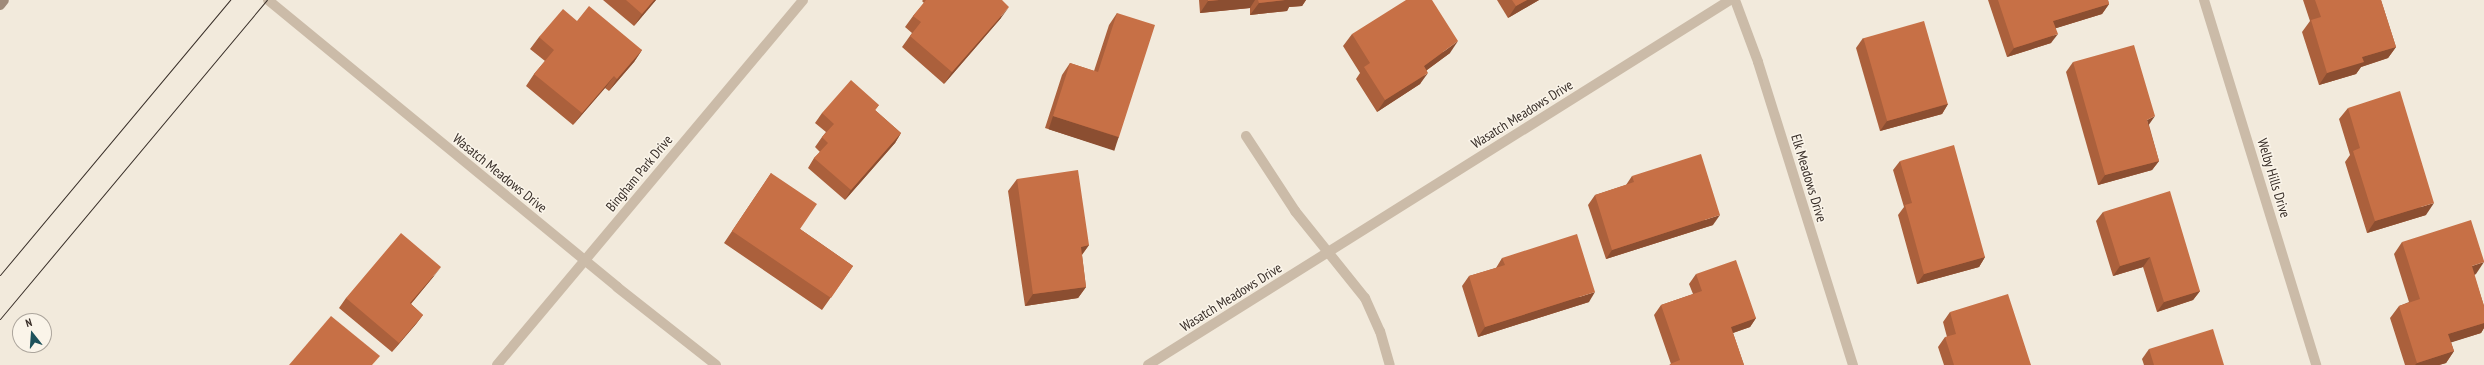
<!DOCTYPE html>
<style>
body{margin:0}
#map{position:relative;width:2484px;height:365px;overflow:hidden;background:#f2eadc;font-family:"PT Sans Narrow",sans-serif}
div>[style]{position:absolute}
.minor>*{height:10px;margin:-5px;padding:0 5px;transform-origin:5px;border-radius:5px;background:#cbbba8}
.secondary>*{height:10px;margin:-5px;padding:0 5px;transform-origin:5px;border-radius:5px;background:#9f8a79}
.tram>*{height:1px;margin:-0.5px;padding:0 0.5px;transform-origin:0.5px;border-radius:0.5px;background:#382e28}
.wall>*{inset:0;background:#ab603c}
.shaded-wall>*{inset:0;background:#8b4e31;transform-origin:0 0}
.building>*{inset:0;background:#c77046;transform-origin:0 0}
span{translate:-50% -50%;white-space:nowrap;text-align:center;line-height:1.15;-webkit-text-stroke:3px #faf4e9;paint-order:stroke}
.street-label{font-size:14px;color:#382e28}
.north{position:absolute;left:12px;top:313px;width:40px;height:40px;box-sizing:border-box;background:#faf4e9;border:1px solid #aca59c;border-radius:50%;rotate:343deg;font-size:11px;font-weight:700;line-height:16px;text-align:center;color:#382e28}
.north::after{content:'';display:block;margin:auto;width:14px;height:18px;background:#1d515a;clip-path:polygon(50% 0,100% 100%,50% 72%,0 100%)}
</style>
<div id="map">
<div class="minor">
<div style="left:268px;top:0;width:452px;rotate:39.4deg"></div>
<div style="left:617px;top:287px;width:126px;rotate:38.2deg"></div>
<div style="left:1735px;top:0;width:66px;rotate:69.6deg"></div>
<div style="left:1758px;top:62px;width:318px;rotate:72.6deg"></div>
<div style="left:2204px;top:0;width:382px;rotate:72.9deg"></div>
<div style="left:1246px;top:136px;width:90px;rotate:56.8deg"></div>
<div style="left:1295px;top:211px;width:112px;rotate:51.2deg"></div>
<div style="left:1365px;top:298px;width:36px;rotate:66deg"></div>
<div style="left:1380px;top:331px;width:35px;rotate:74deg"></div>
<div style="left:497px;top:365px;width:476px;rotate:-50deg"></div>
<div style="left:1148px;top:365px;width:687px;rotate:-32.09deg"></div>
</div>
<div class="secondary">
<div style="left:0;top:5px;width:6px;rotate:-51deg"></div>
</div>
<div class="tram">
<div style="left:0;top:275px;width:359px;rotate:-50.1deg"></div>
<div style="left:0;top:319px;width:416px;rotate:-50.1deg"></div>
</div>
<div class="wall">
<div style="clip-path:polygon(603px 0,656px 0,634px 26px)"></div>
<div style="clip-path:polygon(923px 0,1002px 0,1001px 18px,944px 84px,902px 47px,912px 33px,905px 27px,913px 16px,924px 3px,922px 1px)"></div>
<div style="clip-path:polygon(1199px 0,1306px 0,1302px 6px,1289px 7px,1287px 11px,1250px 15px,1250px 8px,1200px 13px)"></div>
<div style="clip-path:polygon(1497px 0,1539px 0,1508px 18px)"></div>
<div style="clip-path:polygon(1988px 0,2108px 0,2109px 4px,2102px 14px,2056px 28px,2051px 43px,2007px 57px)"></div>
<div style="clip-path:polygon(2303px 0,2381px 0,2396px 47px,2388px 58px,2361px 67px,2356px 74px,2319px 85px,2302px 32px,2310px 21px)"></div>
<div style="clip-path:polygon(1117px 13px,1119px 137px,1111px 149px,1045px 128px,1062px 75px,1070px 63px,1094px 71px,1109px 25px)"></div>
<div style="clip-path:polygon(577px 21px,642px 50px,634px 62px,609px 91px,605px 88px,573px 125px,526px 86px,534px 74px,545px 61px,530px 49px,539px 37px)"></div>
<div style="clip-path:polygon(1352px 34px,1450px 53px,1427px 70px,1420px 84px,1377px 112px,1356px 79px,1360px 73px,1343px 46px)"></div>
<div style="clip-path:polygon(1863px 38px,1948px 104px,1942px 114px,1880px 131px,1856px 48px)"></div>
<div style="clip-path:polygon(2073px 62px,2149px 125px,2159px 161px,2152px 170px,2098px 185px,2066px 72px)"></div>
<div style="clip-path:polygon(879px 105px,875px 110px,901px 133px,895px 143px,845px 200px,808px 168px,814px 158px,820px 152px,815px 147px,822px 137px,826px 132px,815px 123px,822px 113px)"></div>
<div style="clip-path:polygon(2348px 108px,2426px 215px,2367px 233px,2345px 162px,2350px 155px,2339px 119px)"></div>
<div style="clip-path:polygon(1900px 161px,1985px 257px,1979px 267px,1917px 284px,1898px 215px,1904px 207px,1893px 170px)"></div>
<div style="clip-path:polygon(771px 173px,800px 229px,853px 266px,822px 310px,724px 243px)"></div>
<div style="clip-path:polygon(1632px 176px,1713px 225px,1606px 259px,1588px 205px,1595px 195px,1626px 185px)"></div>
<div style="clip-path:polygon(1017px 179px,1089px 245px,1082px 255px,1086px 287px,1078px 298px,1025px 306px,1008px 191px)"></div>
<div style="clip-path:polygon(2103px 212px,2200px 291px,2193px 300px,2157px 312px,2143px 267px,2113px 276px,2096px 221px)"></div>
<div style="clip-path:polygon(2402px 242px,2476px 274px,2474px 275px,2484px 306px,2484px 328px,2481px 333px,2451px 342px,2454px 351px,2446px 363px,2439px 365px,2405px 365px,2390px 318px,2399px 306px,2409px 302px,2394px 254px)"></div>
<div style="clip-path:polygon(1502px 258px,1589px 302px,1478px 337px,1462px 286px,1469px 276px,1496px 268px)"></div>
<div style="clip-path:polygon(1696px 274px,1756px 318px,1750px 327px,1733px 333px,1744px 365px,1669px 365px,1671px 364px,1654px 315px,1661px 305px,1693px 294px,1689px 284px)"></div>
<div style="clip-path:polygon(434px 276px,411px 304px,423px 315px,416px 324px,392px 352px,339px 308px,346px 298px)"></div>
<div style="clip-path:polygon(1950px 312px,2031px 365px,1944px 365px,1938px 347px,1945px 337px,1947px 337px,1943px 322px)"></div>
<div style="clip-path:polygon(2149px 349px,2224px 365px,2144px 365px,2142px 359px)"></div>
</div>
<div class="shaded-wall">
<div style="clip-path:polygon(654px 0,656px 0,634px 26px,642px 14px)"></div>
<div style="clip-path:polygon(1219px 0,1255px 0,1250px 8px,1200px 13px,1208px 1px)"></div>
<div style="clip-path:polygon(1285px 0,1306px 0,1302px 6px,1289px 7px,1287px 11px,1250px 15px,1259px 3px)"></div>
<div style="clip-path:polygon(1527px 0,1539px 0,1508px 18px,1516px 6px)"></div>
<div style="clip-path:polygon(2109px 4px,2102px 14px,2047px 31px,2053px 21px)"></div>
<div style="clip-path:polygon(1009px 7px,1001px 18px,944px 84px,952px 72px)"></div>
<div style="clip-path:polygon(2058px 34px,2051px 43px,2007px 57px,2014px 48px)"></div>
<div style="clip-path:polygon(1458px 41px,1450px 53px,1416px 78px,1424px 66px)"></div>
<div style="clip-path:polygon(2396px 47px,2388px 58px,2361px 67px,2356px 74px,2319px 85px,2327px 73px,2362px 57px)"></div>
<div style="clip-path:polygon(642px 50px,634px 62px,609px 91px,617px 79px)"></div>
<div style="clip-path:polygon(1428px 73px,1420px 84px,1377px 112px,1385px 100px)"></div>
<div style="clip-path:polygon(614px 76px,605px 88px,573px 125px,582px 113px)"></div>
<div style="clip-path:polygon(1948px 104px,1942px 114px,1880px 131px,1887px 121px)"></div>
<div style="left:1053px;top:116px;width:69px;height:14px;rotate:18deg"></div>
<div style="clip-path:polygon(2155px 116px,2148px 126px,2147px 120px)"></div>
<div style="clip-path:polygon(901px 133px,895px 143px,845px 200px,851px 190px)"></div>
<div style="clip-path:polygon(2159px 161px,2152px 170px,2098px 185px,2105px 175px)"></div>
<div style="clip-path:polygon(2434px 203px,2426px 215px,2367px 233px,2375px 221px)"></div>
<div style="clip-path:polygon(1720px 215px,1713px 225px,1606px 259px,1612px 250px)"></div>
<div style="clip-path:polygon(1089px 245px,1080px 257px,1081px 247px)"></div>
<div style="clip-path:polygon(1985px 257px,1979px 267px,1917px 284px,1924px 274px)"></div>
<div style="clip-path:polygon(2150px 257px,2143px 267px,2113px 276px,2120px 266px)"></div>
<div style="clip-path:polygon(2484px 262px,2476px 274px,2463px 278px,2472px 266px)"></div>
<div style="clip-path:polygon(441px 267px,434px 276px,403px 313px,410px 303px)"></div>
<div style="clip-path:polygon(1086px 287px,1078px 298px,1025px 306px,1033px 294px)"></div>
<div style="clip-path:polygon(2200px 291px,2193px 300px,2157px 312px,2164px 302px)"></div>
<div style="clip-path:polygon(1595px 292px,1589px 302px,1478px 337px,1485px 327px)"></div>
<div style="clip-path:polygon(423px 315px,416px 324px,392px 352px,399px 343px)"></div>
<div style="clip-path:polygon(1756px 318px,1750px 327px,1724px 336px,1731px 327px)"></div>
<div style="clip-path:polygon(2484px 323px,2484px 328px,2481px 333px,2440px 346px,2448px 334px)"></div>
<div style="clip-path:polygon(2454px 351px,2446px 363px,2439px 365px,2415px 365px,2417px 363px)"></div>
</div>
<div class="building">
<div style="clip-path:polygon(626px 0,654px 0,642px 14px)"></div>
<div style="clip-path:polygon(926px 0,1002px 0,1009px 7px,952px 72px,910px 36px,921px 22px,913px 16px)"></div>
<div style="clip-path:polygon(1208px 0,1219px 0,1208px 1px)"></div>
<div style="clip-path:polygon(1258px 0,1285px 0,1259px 3px)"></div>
<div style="clip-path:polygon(1406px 0,1432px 0,1458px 41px,1424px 66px,1428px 73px,1385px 100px,1364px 67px,1370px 63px,1352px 34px)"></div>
<div style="clip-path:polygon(1512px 0,1527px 0,1516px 6px)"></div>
<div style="clip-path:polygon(1998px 0,2108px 0,2109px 4px,2053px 21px,2058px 34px,2014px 48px)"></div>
<div style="clip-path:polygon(2315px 0,2381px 0,2396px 47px,2362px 57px,2364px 62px,2327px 73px,2311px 20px,2321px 17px)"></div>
<div style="clip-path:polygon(589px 6px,642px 50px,617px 79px,614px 76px,582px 113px,534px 74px,554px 50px,539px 37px,563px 9px,577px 21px)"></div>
<div style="clip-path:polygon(1117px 13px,1155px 25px,1119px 137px,1053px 116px,1070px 63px,1098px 72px)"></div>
<div style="left:1924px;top:21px;width:86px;height:63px;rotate:74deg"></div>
<div style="clip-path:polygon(2134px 45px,2155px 116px,2147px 120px,2159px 161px,2105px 175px,2073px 62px)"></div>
<div style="clip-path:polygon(851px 80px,879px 105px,875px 110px,901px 133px,851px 190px,814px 158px,828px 143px,822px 137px,834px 124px,822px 113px)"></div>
<div style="clip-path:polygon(2400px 91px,2434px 203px,2375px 221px,2353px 151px,2360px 148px,2348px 108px)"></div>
<div style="clip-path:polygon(1954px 145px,1985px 257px,1924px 274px,1905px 205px,1912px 203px,1900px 161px)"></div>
<div style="clip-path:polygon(1701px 154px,1720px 215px,1612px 250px,1595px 195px,1634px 182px,1632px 176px)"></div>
<div style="clip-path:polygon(1078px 170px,1089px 245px,1081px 247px,1086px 287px,1033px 294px,1017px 179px)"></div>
<div style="clip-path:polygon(771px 173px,817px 204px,800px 229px,853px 266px,831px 298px,732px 231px)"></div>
<div style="clip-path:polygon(2170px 191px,2200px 291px,2164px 302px,2150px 257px,2120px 266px,2103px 212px)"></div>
<div style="clip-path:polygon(2471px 220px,2484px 261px,2484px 262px,2472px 266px,2484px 306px,2484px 323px,2448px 334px,2454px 351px,2417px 363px,2399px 306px,2420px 299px,2402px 242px)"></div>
<div style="clip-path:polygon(401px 233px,441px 267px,410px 303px,423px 315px,399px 343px,346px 298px)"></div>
<div style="clip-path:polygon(1577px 234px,1595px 292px,1485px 327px,1469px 276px,1505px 265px,1502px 258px)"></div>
<div style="clip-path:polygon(1736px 260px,1756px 318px,1731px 327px,1744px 365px,1670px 365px,1670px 364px,1680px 360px,1661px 305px,1702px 291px,1696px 274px)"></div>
<div style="clip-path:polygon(2008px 294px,2031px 365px,1954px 365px,1945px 337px,1956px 334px,1950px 312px)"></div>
<div style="clip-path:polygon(331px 316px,380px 356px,372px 365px,289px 365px)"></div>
<div style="clip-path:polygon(2213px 329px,2224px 365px,2154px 365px,2149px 349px)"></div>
</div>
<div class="street-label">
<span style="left:1522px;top:114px;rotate:-32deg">Wasatch Meadows Drive</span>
<span style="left:500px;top:173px;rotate:39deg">Wasatch Meadows Drive</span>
<span style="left:639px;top:173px;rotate:-50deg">Bingham Park Drive</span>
<span style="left:1809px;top:178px;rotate:73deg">Elk Meadows Drive</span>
<span style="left:2274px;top:178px;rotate:73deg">Welby Hills Drive</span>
<span style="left:1231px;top:297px;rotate:-32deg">Wasatch Meadows Drive</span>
</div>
<div class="north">N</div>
</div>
